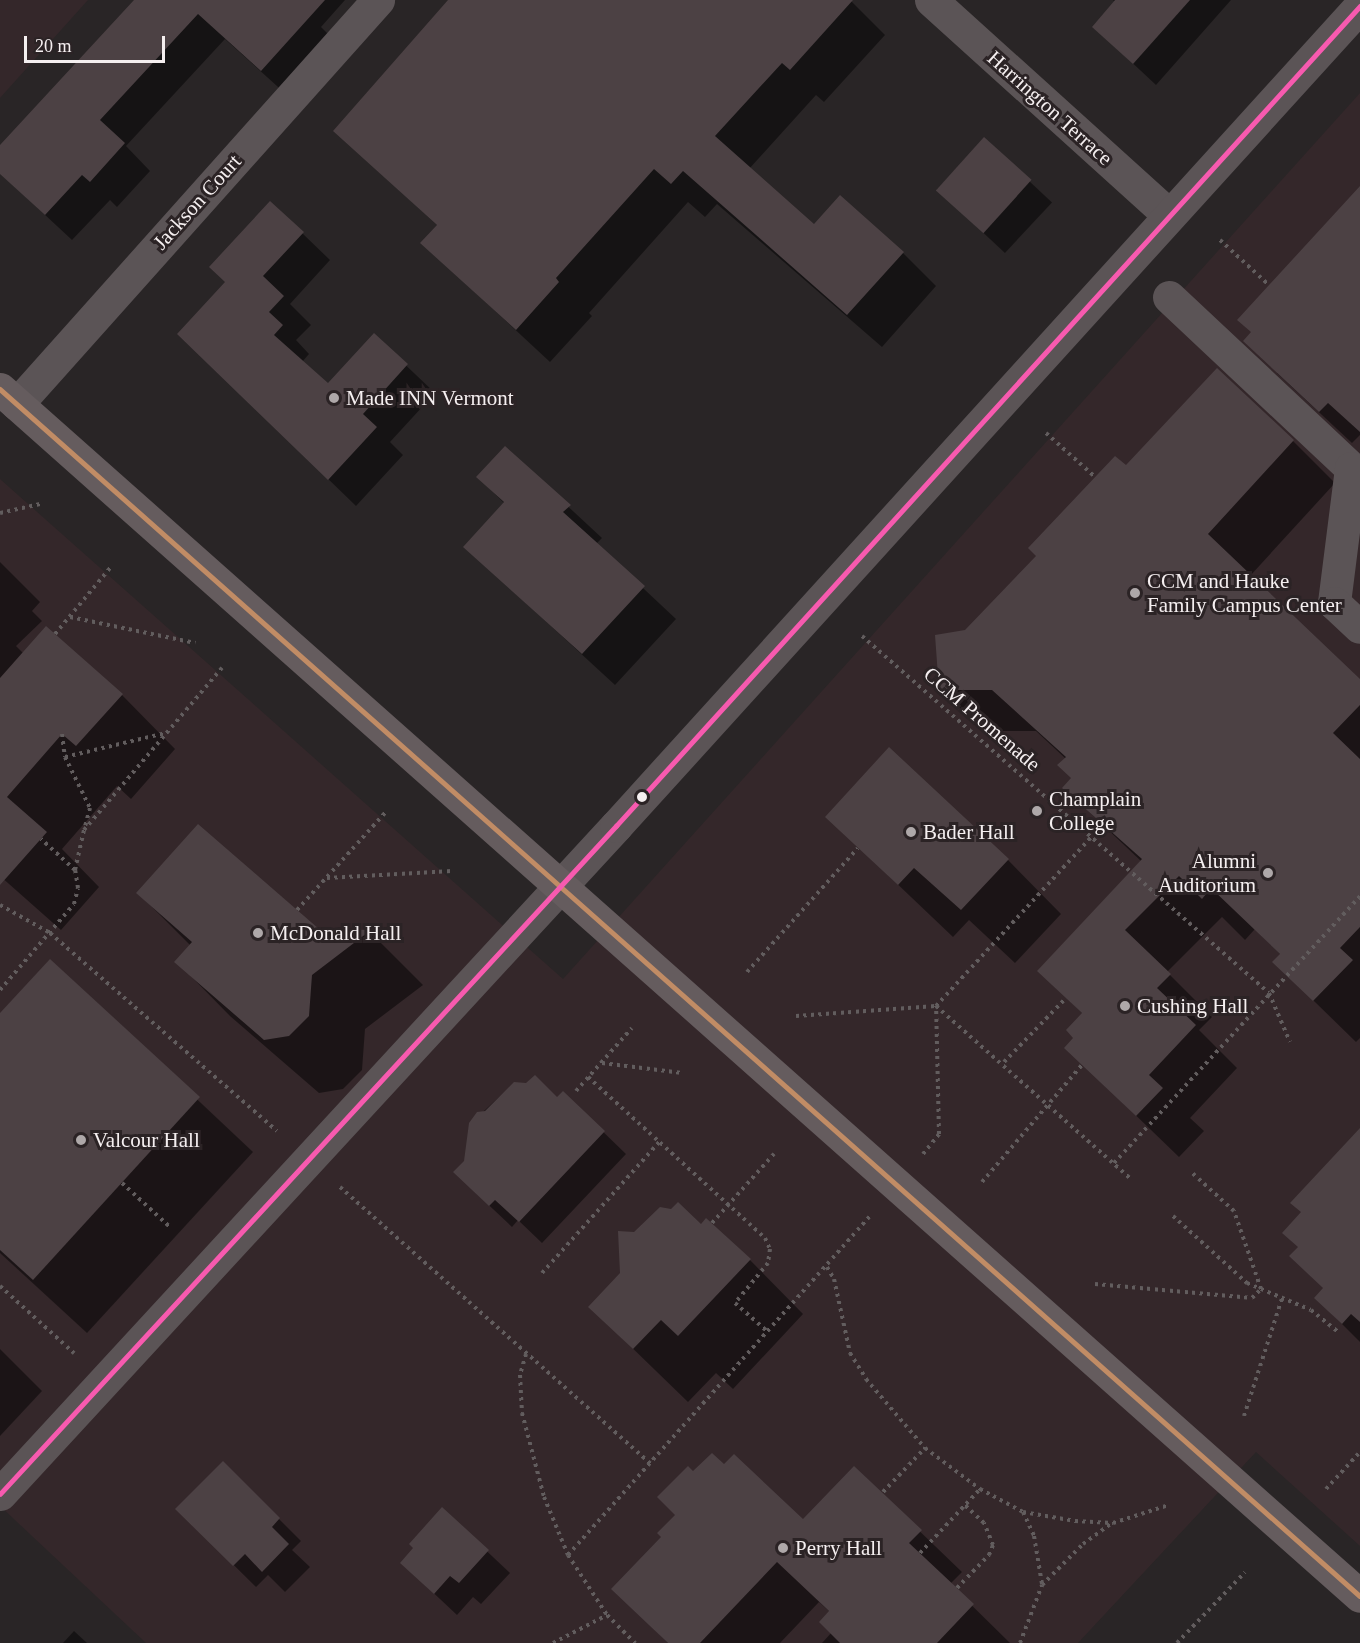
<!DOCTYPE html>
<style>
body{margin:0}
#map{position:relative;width:1360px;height:1643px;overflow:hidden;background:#292526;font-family:Georgia,serif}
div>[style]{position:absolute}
.built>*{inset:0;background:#34272a}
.shadow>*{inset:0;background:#0007;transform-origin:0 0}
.building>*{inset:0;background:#4c4144;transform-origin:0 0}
.path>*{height:4px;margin-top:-2px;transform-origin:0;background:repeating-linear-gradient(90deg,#625d5e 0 3px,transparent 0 7.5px)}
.minor>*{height:33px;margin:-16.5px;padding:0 16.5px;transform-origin:16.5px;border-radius:16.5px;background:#5b5456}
.major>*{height:33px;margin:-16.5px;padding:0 16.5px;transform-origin:16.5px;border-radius:16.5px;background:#655c5e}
.bus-1>*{height:4.5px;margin:-2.25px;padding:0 2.25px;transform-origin:2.25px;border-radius:2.25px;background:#c18c65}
.bus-2>*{height:4.5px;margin:-2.25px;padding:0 2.25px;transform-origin:2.25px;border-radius:2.25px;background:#f75aaf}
.dots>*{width:16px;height:16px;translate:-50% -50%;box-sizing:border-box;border:3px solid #2b2325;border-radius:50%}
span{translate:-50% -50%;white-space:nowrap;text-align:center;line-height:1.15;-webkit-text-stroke:6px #2b2325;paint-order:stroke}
.street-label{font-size:21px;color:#f5eff0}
.poi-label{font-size:21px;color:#f5eff0}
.left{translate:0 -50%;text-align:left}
.right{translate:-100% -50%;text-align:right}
.scale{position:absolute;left:24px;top:36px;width:141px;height:27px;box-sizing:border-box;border:3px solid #f5eff0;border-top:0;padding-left:8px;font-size:18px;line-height:21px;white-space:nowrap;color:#f5eff0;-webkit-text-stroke:4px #2b2325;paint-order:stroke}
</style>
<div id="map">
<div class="built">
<div style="clip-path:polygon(0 0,88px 0,0 98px)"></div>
<div style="clip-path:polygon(1360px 93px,1360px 1546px,1256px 1452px,1078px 1643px,146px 1643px,0 1506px,0 479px,563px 979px)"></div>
</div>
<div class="shadow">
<div style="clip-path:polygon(136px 0,345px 0,321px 27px,337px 43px,288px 96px,225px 39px,126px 146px,150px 171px,117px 207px,110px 200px,72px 240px,0 173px,0 147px)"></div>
<div style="clip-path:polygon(452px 0,850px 0,885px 35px,824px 102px,816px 95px,749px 169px,814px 226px,903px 253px,936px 286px,882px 347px,717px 204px,705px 217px,688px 202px,589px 313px,592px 316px,550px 362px,422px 243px,438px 226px,335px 131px)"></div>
<div style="clip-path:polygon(1113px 0,1231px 0,1156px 85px,1094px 27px,1115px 2px)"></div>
<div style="left:984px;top:139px;width:93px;height:69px;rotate:43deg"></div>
<div style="clip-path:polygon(1360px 188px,1360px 435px,1352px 443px,1277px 373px)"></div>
<div style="clip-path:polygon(302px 233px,330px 260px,290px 304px,311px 325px,296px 340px,309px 354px,302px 362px,328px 385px,374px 335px,435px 393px,390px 442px,403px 455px,356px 506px,179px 334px)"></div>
<div style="clip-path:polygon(1293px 441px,1335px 483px,1250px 576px,1360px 681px,1360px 1038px,1356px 1042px,1274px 962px,1281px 955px,1255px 929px,1245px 940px,1222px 917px,1167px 972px,1212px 1017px,1199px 1030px,1237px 1068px,1190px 1118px,1204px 1131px,1179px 1157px,1066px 1048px,1075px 1039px,1083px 1014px,1039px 971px,1142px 862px,1064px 788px,1073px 778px,1066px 759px,1036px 731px,983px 731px,940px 689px,966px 632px,1126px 467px)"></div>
<div style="clip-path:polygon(505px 448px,602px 538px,596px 544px,676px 619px,615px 685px,465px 547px,505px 504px,478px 477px)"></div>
<div style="clip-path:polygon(0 562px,40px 602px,32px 611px,42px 621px,16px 646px,24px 654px,122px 695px,175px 749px,131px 799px,117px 786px,62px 849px,99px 887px,61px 930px,0 876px)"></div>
<div style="clip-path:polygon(827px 817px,1008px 860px,1061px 914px,1015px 963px,969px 920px,953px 937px)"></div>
<div style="clip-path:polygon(138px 893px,318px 931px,370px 932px,423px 985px,365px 1029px,362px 1070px,343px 1089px,319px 1093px,230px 1016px,177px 962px,191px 946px)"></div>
<div style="clip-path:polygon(50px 961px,253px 1152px,87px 1333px,0 1253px,0 1015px)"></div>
<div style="clip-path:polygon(514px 1083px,557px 1099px,563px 1093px,626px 1154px,542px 1243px,518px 1220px,512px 1227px,477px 1194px,465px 1162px,470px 1124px)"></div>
<div style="clip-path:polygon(1360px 1130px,1360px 1342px,1316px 1298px,1324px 1289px,1299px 1248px,1302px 1213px)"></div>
<div style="clip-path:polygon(702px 1226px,750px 1260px,803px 1314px,733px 1389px,716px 1373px,688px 1402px,590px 1307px,622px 1273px,635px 1234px)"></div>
<div style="clip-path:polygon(0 1349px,42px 1391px,0 1436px)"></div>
<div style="clip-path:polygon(223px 1463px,301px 1541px,292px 1550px,310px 1567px,285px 1592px,268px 1575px,256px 1587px,177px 1509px)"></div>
<div style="clip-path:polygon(724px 1466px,803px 1521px,854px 1468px,962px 1572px,950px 1584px,1010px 1643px,822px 1643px,832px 1632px,830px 1612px,819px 1602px,780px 1643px,668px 1643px,654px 1629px,663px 1537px,677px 1515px,693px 1473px)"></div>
<div style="clip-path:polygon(442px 1509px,510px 1573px,481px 1604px,473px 1597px,457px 1615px,424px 1584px)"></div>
<div style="clip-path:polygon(74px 1631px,87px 1643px,63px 1643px)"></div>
</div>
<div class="building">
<div style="clip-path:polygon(134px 0,325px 0,261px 71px,198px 14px,100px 120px,125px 143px,90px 182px,82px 175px,45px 215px,0 174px,0 145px)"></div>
<div style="clip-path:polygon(448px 0,853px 0,790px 70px,782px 63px,715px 136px,814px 224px,840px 195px,904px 252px,847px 315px,683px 171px,671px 184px,654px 169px,556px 278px,559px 282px,516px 330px,420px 243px,437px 225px,333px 131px)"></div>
<div style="clip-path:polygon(1115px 0,1190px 0,1133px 64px,1092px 27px)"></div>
<div style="left:984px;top:137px;width:64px;height:72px;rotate:42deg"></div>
<div style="clip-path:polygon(1360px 186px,1360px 432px,1328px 403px,1319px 412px,1243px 341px,1251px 332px,1237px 320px)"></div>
<div style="clip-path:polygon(270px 201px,304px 232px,263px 276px,284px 296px,269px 312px,283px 325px,274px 335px,328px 383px,374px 333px,408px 364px,363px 414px,377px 427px,328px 480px,177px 334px,225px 282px,209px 267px)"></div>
<div style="clip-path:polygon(1217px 368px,1294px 440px,1208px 534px,1360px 679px,1360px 705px,1333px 733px,1360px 759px,1360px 927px,1340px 948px,1353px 960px,1313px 1001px,1272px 962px,1280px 954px,1211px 888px,1202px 899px,1179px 876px,1125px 930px,1171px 974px,1157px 988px,1196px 1025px,1149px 1075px,1163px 1088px,1136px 1116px,1064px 1048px,1073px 1038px,1066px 1030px,1082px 1013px,1037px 971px,1142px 859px,1062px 788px,1071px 778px,1057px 765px,1066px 757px,992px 690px,939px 690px,935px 635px,965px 630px,1036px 556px,1028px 548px,1115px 456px,1126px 465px)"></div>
<div style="clip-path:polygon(505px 446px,571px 505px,563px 512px,645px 586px,582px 654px,463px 547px,504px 502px,476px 477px)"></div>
<div style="clip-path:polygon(46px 626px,123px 694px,76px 746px,62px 734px,7px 797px,47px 832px,0 885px,0 678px)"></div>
<div style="clip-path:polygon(889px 747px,1009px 859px,961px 910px,914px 868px,898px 885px,825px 817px)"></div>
<div style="clip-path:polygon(198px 824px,319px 929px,371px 930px,312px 975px,309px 1016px,289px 1036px,264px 1040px,174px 962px,192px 942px,136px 893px)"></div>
<div style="clip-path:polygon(50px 959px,200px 1097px,33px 1280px,0 1250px,0 1013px)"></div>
<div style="clip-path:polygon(535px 1075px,557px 1097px,563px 1091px,605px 1131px,519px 1222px,495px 1200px,489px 1206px,453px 1172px,464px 1161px,469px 1123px,477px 1112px,485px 1111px,514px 1082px,526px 1083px)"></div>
<div style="clip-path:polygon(1360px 1128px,1360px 1322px,1351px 1314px,1342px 1324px,1314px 1298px,1323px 1288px,1289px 1256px,1298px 1247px,1282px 1233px,1301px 1212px,1290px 1203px)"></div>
<div style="clip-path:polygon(678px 1202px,701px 1224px,706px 1218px,751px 1259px,678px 1336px,661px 1320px,633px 1349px,588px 1307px,620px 1273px,618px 1231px,634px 1232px,660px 1207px,671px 1209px)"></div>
<div style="clip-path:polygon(712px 1453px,724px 1464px,734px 1454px,803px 1519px,854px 1466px,922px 1530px,909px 1543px,974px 1604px,937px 1643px,840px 1643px,819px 1622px,829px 1611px,777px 1562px,700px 1643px,668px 1643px,611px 1589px,661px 1537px,657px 1533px,675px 1515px,657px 1497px,688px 1466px,693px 1471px)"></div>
<div style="clip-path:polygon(223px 1461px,280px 1518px,272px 1527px,289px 1544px,262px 1572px,245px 1554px,233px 1566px,175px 1509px)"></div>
<div style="clip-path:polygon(442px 1507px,489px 1550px,459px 1583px,450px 1576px,434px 1594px,400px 1563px,413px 1548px,409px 1544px)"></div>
</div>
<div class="path">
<div style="left:1220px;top:240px;width:67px;rotate:42.6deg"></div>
<div style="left:1046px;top:433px;width:66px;rotate:41.9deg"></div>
<div style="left:0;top:513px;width:41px;rotate:-12.7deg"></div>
<div style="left:70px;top:617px;width:128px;rotate:11.7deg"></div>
<div style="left:55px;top:634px;width:86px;rotate:-50.2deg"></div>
<div style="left:862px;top:636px;width:541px;rotate:41.26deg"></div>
<div style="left:1269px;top:993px;width:53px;rotate:66.8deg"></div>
<div style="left:62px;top:734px;width:23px;rotate:83deg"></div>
<div style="left:65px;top:757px;width:104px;rotate:-13.4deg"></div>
<div style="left:65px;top:757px;width:57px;rotate:63.9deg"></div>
<div style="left:90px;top:808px;width:20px;rotate:105deg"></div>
<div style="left:75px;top:870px;width:41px;rotate:-77.3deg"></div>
<div style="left:84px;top:830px;width:213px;rotate:-49.6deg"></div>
<div style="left:327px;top:878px;width:125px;rotate:-3.2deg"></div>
<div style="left:0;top:905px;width:57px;rotate:29.2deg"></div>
<div style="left:50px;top:933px;width:301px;rotate:41.1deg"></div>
<div style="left:297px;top:910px;width:131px;rotate:-47.8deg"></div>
<div style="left:747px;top:972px;width:166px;rotate:-48.2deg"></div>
<div style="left:0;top:990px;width:113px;rotate:-49.3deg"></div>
<div style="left:74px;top:904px;width:16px;rotate:-76deg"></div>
<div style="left:78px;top:888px;width:18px;rotate:-99deg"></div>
<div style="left:75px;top:870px;width:46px;rotate:-137.6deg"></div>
<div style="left:796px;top:1016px;width:140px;rotate:-4.1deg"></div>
<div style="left:936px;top:1006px;width:261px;rotate:41.6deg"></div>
<div style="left:1004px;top:1062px;width:89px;rotate:-45.9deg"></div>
<div style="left:602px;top:1063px;width:81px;rotate:7.1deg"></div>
<div style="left:588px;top:1077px;width:239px;rotate:42.3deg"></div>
<div style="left:765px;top:1238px;width:12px;rotate:66deg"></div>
<div style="left:770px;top:1249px;width:14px;rotate:98deg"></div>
<div style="left:768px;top:1263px;width:52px;rotate:129.5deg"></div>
<div style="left:735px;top:1303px;width:44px;rotate:41.3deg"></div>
<div style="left:576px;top:1091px;width:84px;rotate:-48.4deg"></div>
<div style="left:923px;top:1154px;width:26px;rotate:-51deg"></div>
<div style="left:939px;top:1134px;width:128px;rotate:-91.3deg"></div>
<div style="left:936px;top:1006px;width:232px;rotate:-47.4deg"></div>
<div style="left:1114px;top:1163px;width:363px;rotate:-47.3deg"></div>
<div style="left:982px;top:1182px;width:154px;rotate:-49.5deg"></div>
<div style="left:122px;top:1183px;width:65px;rotate:42.5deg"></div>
<div style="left:340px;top:1187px;width:416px;rotate:41.7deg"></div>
<div style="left:1173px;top:1216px;width:100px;rotate:42.2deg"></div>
<div style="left:1247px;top:1283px;width:69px;rotate:22.9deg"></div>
<div style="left:1311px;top:1310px;width:36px;rotate:39deg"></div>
<div style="left:712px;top:1223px;width:93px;rotate:-48.1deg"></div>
<div style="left:827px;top:1267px;width:14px;rotate:60deg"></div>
<div style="left:834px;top:1279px;width:76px;rotate:77.8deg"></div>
<div style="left:850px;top:1353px;width:31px;rotate:58deg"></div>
<div style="left:866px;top:1379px;width:91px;rotate:49.5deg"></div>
<div style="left:925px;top:1448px;width:69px;rotate:36.7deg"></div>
<div style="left:980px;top:1489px;width:49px;rotate:28.1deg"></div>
<div style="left:1023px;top:1512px;width:53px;rotate:9.8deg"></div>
<div style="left:1075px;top:1521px;width:38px;rotate:3deg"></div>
<div style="left:1113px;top:1523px;width:59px;rotate:-17.8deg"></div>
<div style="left:542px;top:1273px;width:176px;rotate:-48.2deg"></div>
<div style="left:1095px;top:1284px;width:158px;rotate:5.1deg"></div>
<div style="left:1252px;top:1298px;width:13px;rotate:-45deg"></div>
<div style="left:1261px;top:1289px;width:83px;rotate:-109.1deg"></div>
<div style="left:1234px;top:1211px;width:59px;rotate:-137.7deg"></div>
<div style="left:0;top:1286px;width:100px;rotate:42.2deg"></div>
<div style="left:526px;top:1354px;width:22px;rotate:106deg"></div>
<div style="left:520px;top:1375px;width:38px;rotate:87deg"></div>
<div style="left:522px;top:1413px;width:87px;rotate:75.3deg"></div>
<div style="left:544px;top:1497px;width:63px;rotate:67.5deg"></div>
<div style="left:568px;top:1555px;width:72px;rotate:57deg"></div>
<div style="left:607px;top:1615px;width:40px;rotate:45deg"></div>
<div style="left:1244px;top:1416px;width:124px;rotate:-72.1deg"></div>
<div style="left:1326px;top:1489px;width:50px;rotate:-47.4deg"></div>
<div style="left:883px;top:1492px;width:61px;rotate:-46.3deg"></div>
<div style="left:1023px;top:1512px;width:26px;rotate:65deg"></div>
<div style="left:1034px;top:1536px;width:49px;rotate:80.5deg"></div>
<div style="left:920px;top:1553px;width:88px;rotate:-46.8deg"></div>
<div style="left:568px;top:1555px;width:455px;rotate:-48.3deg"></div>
<div style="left:957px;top:1588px;width:46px;rotate:-45.9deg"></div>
<div style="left:989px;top:1555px;width:11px;rotate:-68deg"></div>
<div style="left:993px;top:1545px;width:24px;rotate:-112deg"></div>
<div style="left:984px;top:1523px;width:26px;rotate:-137deg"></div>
<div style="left:553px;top:1643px;width:61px;rotate:-27.4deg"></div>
<div style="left:1020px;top:1643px;width:62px;rotate:-69.2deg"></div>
<div style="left:1042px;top:1585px;width:58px;rotate:-45deg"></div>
<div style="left:1083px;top:1544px;width:36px;rotate:-36deg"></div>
<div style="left:1177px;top:1643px;width:98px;rotate:-46.2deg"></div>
</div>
<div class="minor">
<div style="left:931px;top:0;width:321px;rotate:42.1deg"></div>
<div style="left:1169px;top:297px;width:250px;rotate:43.2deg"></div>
<div style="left:1351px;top:468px;width:136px;rotate:97.2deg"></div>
<div style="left:1334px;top:603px;width:35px;rotate:43deg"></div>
<div style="left:17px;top:404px;width:542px;rotate:-48.22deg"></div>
<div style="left:0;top:1494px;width:909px;rotate:-47.32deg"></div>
<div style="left:616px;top:826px;width:1107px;rotate:-47.78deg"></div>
</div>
<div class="major">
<div style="left:0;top:389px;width:1818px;rotate:41.59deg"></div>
</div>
<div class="bus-1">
<div style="left:0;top:389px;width:1818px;rotate:41.59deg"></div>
</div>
<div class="bus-2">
<div style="left:0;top:1494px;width:909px;rotate:-47.32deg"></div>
<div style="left:616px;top:826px;width:1107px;rotate:-47.78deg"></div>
</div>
<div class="dots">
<div style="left:334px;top:398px;background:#aea8a9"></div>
<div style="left:1135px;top:593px;background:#aea8a9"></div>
<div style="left:642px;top:797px;background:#f5eff0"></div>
<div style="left:1037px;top:811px;background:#aea8a9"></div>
<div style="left:911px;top:832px;background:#aea8a9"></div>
<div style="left:1268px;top:873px;background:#aea8a9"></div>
<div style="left:258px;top:933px;background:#aea8a9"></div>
<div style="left:1125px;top:1006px;background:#aea8a9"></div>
<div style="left:81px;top:1140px;background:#aea8a9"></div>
<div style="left:783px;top:1548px;background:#aea8a9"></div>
</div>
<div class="street-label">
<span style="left:1050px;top:108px;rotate:42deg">Harrington Terrace</span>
<span style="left:197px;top:202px;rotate:-48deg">Jackson Court</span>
<span style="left:982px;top:719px;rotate:41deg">CCM Promenade</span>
</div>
<div class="poi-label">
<span class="left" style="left:346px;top:398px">Made INN Vermont</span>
<span class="left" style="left:1147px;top:593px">CCM and Hauke<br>Family Campus Center</span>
<span class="left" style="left:1049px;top:811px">Champlain<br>College</span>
<span class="left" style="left:923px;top:832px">Bader Hall</span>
<span class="right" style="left:1256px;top:873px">Alumni<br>Auditorium</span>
<span class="left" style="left:270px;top:933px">McDonald Hall</span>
<span class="left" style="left:1137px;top:1006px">Cushing Hall</span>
<span class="left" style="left:93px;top:1140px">Valcour Hall</span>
<span class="left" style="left:795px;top:1548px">Perry Hall</span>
</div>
<div class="scale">20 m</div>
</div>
